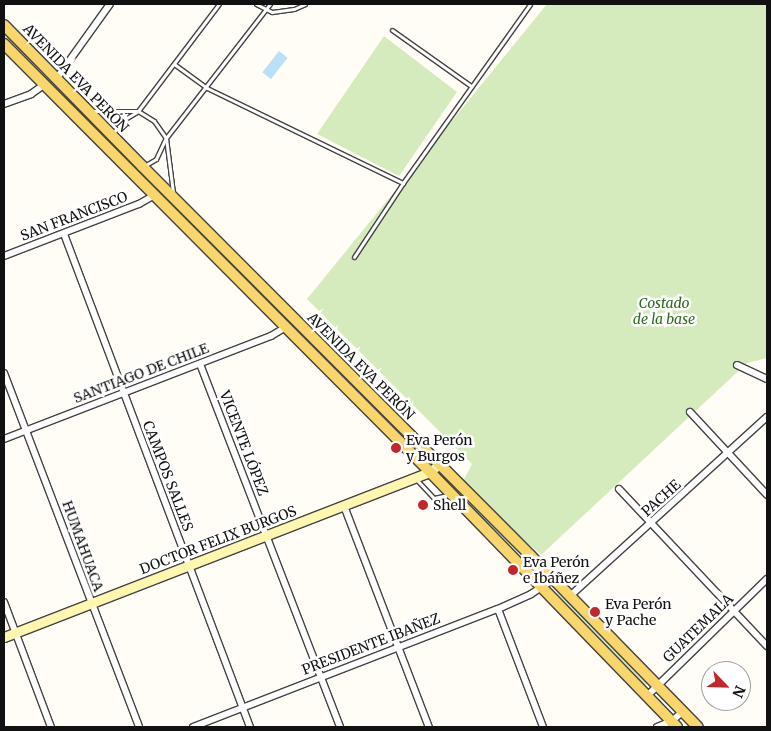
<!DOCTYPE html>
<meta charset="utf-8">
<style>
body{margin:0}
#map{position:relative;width:771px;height:731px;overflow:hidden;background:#fffdf5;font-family:Merriweather,serif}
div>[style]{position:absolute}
.green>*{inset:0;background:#d5ebbd;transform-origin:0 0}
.water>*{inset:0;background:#b9e0f7;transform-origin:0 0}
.roads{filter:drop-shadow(1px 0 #444) drop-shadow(-1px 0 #444) drop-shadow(0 1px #444) drop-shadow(0 -1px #444)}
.lane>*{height:3px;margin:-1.5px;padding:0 1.5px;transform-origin:1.5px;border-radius:1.5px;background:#fff}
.street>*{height:6px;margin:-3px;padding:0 3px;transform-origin:3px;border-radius:3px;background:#fff}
.secondary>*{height:9px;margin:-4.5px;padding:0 4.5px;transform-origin:4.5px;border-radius:4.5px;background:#fff6b0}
.primary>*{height:10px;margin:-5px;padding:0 5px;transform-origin:5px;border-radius:5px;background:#f9d66b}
.dots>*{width:14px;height:14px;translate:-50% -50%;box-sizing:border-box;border:2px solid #fff;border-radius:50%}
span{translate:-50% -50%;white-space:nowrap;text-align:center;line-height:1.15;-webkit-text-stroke:5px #fff;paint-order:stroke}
.street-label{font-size:14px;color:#111}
.park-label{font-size:14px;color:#2f6b1f;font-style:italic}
.poi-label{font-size:14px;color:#111}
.left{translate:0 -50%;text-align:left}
.frame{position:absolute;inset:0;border:5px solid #111;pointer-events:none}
.north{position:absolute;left:701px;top:661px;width:50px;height:50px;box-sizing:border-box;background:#fff;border:1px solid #a0a0a0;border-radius:50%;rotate:114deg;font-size:14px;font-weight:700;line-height:20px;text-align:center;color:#111}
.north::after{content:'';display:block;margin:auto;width:18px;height:22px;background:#c4262e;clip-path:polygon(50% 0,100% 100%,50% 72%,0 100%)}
</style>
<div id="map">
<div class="green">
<div style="clip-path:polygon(547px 4px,767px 4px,767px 358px,747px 363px,541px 555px,461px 485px,472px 464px,307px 299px)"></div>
<div style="left:4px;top:34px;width:142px;height:3px;rotate:45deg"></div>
<div style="clip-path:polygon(384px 36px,457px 92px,399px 176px,317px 134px)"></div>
<div style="left:140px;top:171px;width:403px;height:3px;rotate:45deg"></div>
<div style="clip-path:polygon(445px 478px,539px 570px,539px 574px,444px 479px)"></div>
<div style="clip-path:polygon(558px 591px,647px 684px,645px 685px,556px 593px)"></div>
</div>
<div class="water">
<div style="left:279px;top:51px;width:11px;height:27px;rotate:38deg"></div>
</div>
<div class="roads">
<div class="lane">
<div style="left:256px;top:4px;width:18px;rotate:27deg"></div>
<div style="left:272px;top:12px;width:22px;rotate:-8deg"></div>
<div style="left:294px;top:9px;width:12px;rotate:-24deg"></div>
<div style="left:392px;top:30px;width:97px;rotate:35.3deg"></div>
<div style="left:174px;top:64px;width:41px;rotate:36deg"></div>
<div style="left:207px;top:88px;width:218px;rotate:25.9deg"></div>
<div style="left:92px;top:111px;width:46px"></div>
<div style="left:138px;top:111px;width:19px;rotate:32deg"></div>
<div style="left:154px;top:121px;width:21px;rotate:55deg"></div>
<div style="left:166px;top:138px;width:55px;rotate:82.7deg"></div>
<div style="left:113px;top:134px;width:14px;rotate:-60deg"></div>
<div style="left:120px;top:122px;width:21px;rotate:-31deg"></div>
<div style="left:138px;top:111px;width:134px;rotate:-52.9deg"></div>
<div style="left:144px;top:166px;width:14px;rotate:-30deg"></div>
<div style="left:156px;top:159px;width:23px;rotate:-65deg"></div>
<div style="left:166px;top:138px;width:170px;rotate:-52.2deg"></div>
<div style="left:354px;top:257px;width:89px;rotate:-56.5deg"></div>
<div style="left:403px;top:183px;width:219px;rotate:-54.6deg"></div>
<div style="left:416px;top:479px;width:26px;rotate:47deg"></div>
<div style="left:434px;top:498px;width:14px;rotate:-12deg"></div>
</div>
<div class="street">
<div style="left:57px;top:78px;width:91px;rotate:-54.4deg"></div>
<div style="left:4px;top:104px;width:29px;rotate:-20deg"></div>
<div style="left:31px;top:94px;width:16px;rotate:-35deg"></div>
<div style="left:64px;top:234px;width:527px;rotate:69.33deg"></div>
<div style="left:4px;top:256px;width:145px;rotate:-21.1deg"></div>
<div style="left:139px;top:204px;width:16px;rotate:-30deg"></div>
<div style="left:200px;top:364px;width:389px;rotate:68.9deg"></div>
<div style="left:737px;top:365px;width:33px;rotate:25deg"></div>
<div style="left:4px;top:373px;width:379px;rotate:69.1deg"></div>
<div style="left:690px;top:412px;width:113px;rotate:47.1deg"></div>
<div style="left:4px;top:439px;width:286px;rotate:-21.1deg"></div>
<div style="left:271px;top:336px;width:17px;rotate:-31deg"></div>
<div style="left:619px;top:489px;width:216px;rotate:46.7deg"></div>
<div style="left:344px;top:506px;width:237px;rotate:69deg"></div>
<div style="left:570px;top:596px;width:266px;rotate:-42.3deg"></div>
<div style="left:4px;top:602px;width:134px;rotate:69.4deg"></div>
<div style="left:498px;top:609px;width:126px;rotate:69.1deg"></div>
<div style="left:647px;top:696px;width:168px;rotate:-44.3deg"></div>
<div style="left:193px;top:727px;width:327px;rotate:-21.2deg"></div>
<div style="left:498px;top:609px;width:36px;rotate:-24deg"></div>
<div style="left:531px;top:594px;width:27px;rotate:-33deg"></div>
<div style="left:657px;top:727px;width:16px;rotate:-22deg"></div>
<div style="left:672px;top:721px;width:15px;rotate:-42deg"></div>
</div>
<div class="secondary">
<div style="left:4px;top:637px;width:457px;rotate:-21.2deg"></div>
<div style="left:430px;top:472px;width:12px;rotate:-42deg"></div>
</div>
<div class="primary">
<div style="left:4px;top:25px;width:197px;rotate:45.6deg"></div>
<div style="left:142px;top:166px;width:549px;rotate:45.07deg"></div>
<div style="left:530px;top:555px;width:240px;rotate:45.7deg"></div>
<div style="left:4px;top:44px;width:604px;rotate:45.13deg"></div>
<div style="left:430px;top:472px;width:355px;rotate:45.9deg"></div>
</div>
</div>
<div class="dots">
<div style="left:396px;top:448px;background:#c4262e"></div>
<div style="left:423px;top:505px;background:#c4262e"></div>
<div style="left:513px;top:570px;background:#c4262e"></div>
<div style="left:595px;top:612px;background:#c4262e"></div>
</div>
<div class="street-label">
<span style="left:76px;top:78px;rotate:46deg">AVENIDA EVA PERÓN</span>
<span style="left:74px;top:216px;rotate:-21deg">SAN FRANCISCO</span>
<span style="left:361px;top:366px;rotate:45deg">AVENIDA EVA PERÓN</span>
<span style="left:141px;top:373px;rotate:-21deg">SANTIAGO DE CHILE</span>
<span style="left:244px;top:443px;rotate:69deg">VICENTE LÓPEZ</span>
<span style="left:168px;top:476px;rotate:69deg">CAMPOS SALLES</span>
<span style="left:661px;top:498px;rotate:-42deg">PACHE</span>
<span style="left:218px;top:540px;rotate:-21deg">DOCTOR FELIX BURGOS</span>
<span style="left:83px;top:546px;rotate:70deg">HUMAHUACA</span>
<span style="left:698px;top:628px;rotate:-44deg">GUATEMALA</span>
<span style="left:371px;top:644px;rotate:-21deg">PRESIDENTE IBAÑEZ</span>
</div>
<div class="park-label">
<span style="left:664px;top:311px">Costado<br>de la base</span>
</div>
<div class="poi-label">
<span class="left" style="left:406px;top:448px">Eva Perón<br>y Burgos</span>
<span class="left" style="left:433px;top:505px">Shell</span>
<span class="left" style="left:523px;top:570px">Eva Perón<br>e Ibáñez</span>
<span class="left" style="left:605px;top:612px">Eva Perón<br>y Pache</span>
</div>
<div class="frame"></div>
<div class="north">N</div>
</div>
